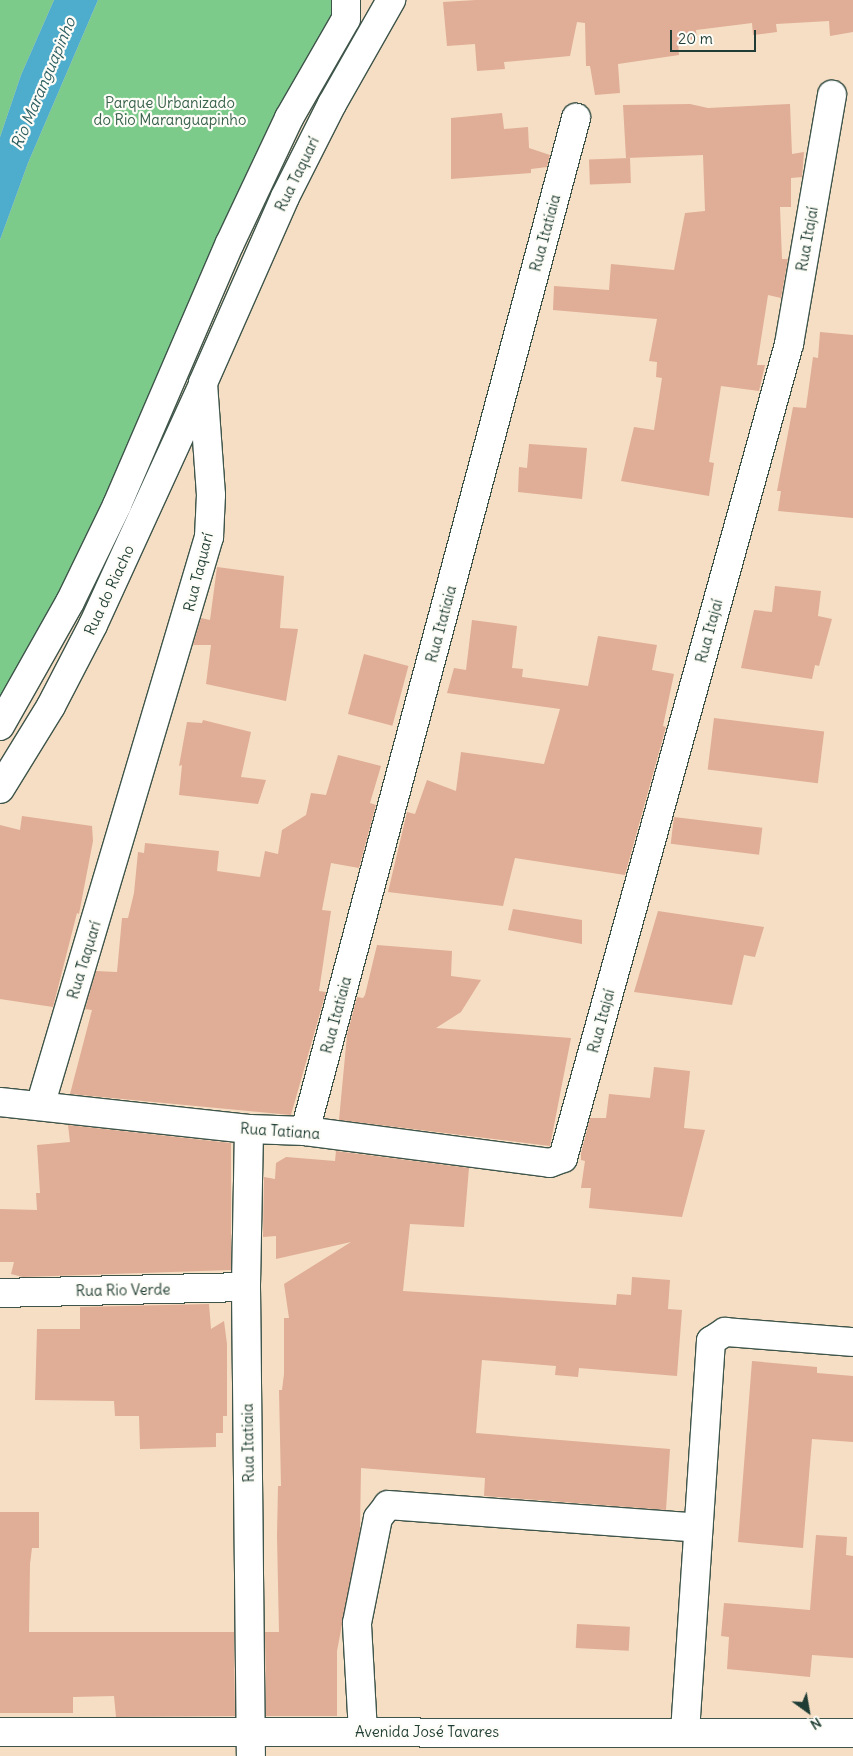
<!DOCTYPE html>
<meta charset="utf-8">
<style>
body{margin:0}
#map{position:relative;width:853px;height:1756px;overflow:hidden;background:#f5dec4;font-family:Delius,sans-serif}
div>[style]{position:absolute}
.green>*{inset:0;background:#7ccb8b}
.water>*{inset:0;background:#4eadcd}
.building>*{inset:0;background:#e0ad96;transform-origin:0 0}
.roads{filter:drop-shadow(1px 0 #3f554a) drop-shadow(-1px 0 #3f554a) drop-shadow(0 1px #3f554a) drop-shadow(0 -1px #3f554a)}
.street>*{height:28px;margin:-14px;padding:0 14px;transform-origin:14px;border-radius:14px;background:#fff}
span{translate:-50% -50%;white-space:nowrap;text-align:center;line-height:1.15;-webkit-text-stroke:4.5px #fdfcf7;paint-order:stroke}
.park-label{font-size:15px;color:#36604a}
.street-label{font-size:15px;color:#1f3d34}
.water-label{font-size:16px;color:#2d5f62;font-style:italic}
.north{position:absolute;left:783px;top:1686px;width:50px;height:50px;-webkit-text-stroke:4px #fdfcf7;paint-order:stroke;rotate:148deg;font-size:14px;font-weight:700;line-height:20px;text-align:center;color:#1f3d34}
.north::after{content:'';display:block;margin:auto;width:18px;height:22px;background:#1f3d34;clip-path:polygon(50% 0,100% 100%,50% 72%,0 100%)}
.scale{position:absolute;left:670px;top:30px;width:86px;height:22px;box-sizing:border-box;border:2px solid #1f3d34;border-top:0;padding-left:6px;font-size:15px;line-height:18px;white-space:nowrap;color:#1f3d34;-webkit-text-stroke:4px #fdfcf7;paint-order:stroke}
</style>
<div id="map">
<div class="green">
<div style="clip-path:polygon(0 0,54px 0,21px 75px,0 137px)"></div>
<div style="clip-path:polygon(98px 0,346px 0,0 726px,0 240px,28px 163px)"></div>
</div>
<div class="water">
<div style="clip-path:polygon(54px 0,98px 0,28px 163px,0 240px,0 137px,21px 75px)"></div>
</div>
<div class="building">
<div style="clip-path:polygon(476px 0,853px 0,853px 32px,830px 36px,829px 21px,776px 24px,777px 32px,753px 35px,752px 23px,696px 30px,697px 39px,678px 41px,679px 55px,618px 64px,620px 93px,595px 95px,590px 66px,586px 66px,585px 23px,577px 22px,570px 56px,504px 62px,505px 69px,477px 71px,475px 44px,447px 46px,443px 2px)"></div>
<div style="clip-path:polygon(690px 104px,708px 108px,790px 104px,792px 154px,804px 152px,802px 177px,791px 178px,791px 207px,780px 207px,782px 259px,788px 259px,781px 298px,768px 295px,757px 365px,765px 365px,759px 391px,721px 386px,709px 462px,714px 463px,709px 496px,621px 481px,634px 427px,654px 430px,662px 378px,656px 377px,657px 362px,649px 361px,657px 319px,553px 310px,554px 286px,609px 290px,611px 264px,674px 270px,685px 213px,705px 211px,703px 155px,626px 158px,623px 105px)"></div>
<div style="clip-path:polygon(502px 113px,504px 129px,528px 127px,529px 148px,550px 155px,547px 167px,531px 169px,531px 173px,451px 179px,451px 118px)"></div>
<div style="left:630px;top:158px;width:25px;height:41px;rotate:88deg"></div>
<div style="clip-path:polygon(820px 332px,853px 335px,853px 518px,778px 511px,781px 491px,777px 491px,793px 407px,806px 408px,813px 357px,818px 358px)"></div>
<div style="clip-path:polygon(529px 444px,587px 448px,582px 499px,518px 492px,519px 467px,527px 468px)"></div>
<div style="clip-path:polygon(217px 567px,284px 576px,280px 628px,298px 629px,286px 701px,206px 684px,211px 645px,193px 645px,201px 618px,210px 620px)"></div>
<div style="clip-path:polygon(775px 586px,821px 591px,818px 616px,832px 619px,819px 666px,815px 665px,812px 679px,741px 668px,754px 610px,772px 612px)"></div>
<div style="clip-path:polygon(472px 620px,517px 626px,512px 668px,523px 669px,522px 677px,588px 686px,598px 636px,657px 645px,652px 670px,674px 674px,663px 726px,666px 727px,625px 875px,515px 858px,503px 906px,388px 892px,407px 812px,415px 814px,427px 780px,456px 791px,461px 752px,544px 764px,560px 709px,447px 693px,454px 668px,466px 670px)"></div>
<div style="left:364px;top:654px;width:46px;height:62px;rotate:15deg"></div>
<div style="left:714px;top:718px;width:111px;height:52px;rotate:7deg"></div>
<div style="clip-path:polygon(203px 720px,251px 732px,241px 777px,266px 780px,258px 804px,179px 795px,182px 765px,179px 766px,187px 722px,202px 723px)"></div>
<div style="clip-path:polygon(338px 755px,381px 766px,370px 803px,376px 805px,359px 868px,331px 863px,322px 910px,331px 911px,319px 991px,326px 992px,291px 1115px,70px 1094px,92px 1010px,85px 1009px,96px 971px,117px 972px,122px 918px,128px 918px,134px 893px,138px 852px,144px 853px,145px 843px,219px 851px,217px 871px,260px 877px,265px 851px,278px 854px,282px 830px,306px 815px,311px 793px,326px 795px)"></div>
<div style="clip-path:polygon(22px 816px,92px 826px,93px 841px,79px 914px,77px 913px,53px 1007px,0 999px,0 825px,20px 830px)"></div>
<div style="left:674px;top:817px;width:89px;height:27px;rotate:7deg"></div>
<div style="clip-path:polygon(513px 909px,582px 920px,582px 944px,508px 930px)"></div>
<div style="clip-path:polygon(658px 911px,764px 927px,755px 957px,744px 955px,732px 1005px,634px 992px)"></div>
<div style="clip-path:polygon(377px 945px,452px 951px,451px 976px,481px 980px,461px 1012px,436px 1028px,571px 1038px,550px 1146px,339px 1120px,347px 1035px,357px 997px,363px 998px,365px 995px)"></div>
<div style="clip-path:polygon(654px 1067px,690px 1071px,684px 1128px,705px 1130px,682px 1217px,589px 1208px,591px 1188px,581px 1188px,585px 1161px,581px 1160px,581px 1153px,590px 1118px,606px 1118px,609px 1094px,650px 1098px)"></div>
<div style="clip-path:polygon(68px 1125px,231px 1143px,231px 1270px,23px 1277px,11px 1274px,14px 1262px,0 1262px,0 1209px,37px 1210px,36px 1193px,40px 1193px,37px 1145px,70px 1142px)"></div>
<div style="clip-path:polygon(336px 1151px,469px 1168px,464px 1227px,410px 1224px,403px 1291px,616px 1305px,617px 1294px,631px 1295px,632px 1277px,670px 1280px,668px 1309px,682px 1310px,677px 1376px,579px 1368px,578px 1377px,555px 1375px,556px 1366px,482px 1360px,476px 1433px,670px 1449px,666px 1510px,484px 1496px,485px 1478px,361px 1468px,360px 1530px,337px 1651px,337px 1716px,266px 1716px,265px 1632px,279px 1632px,277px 1536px,278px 1486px,281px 1486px,279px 1390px,282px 1390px,284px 1374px,284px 1318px,289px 1318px,284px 1284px,351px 1242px,276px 1259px,276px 1236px,263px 1237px,264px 1177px,275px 1179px,276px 1163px,286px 1157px,335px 1161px)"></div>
<div style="clip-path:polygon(209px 1304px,211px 1329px,224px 1321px,227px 1344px,227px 1416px,223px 1416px,223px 1433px,216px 1433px,216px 1447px,140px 1449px,139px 1416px,115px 1416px,114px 1401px,35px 1400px,37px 1329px,80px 1329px,80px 1307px)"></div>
<div style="clip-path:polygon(752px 1361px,817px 1367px,817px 1373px,853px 1376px,853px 1442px,812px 1439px,803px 1548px,738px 1542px)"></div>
<div style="clip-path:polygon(0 1512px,39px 1512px,39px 1548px,32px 1548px,30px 1564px,29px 1632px,234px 1632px,235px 1716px,116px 1717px,114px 1696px,73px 1697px,73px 1713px,0 1713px)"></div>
<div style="clip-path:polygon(816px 1535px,847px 1537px,846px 1555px,853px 1556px,853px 1658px,812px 1655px,810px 1677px,727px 1669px,729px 1637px,721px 1636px,724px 1603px,810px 1610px)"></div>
<div style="left:577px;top:1624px;width:53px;height:24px;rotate:3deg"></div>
</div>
<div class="roads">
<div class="street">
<div style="left:0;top:726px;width:142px;rotate:-60.6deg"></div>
<div style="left:70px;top:602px;width:108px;rotate:-64.1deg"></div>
<div style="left:117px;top:505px;width:285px;rotate:-66.7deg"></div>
<div style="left:230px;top:243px;width:138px;rotate:-64.7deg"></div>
<div style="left:289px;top:118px;width:114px;rotate:-60.1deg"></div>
<div style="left:346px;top:19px;width:19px;rotate:-90deg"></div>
<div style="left:0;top:789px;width:97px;rotate:-58.4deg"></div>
<div style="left:51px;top:706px;width:91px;rotate:-62.6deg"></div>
<div style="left:93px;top:625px;width:262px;rotate:-65.4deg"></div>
<div style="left:0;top:1102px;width:250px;rotate:6.2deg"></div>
<div style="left:249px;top:1129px;width:56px;rotate:2deg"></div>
<div style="left:305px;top:1131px;width:247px;rotate:7.4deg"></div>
<div style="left:550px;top:1163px;width:14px;rotate:-21deg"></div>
<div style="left:563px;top:1158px;width:845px;rotate:-74.48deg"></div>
<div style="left:789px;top:344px;width:253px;rotate:-80.2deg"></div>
<div style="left:40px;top:1106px;width:594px;rotate:-73.46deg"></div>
<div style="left:209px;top:537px;width:42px;rotate:-87.3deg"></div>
<div style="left:211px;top:495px;width:112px;rotate:-94.1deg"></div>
<div style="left:203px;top:383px;width:203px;rotate:-66.2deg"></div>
<div style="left:285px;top:197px;width:104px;rotate:-63.2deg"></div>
<div style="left:332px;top:104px;width:120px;rotate:-60.4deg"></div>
<div style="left:249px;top:1129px;width:158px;rotate:91.1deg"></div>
<div style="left:246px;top:1287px;width:469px;rotate:89.4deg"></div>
<div style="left:305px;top:1131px;width:1049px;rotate:-75.02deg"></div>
<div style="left:0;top:1293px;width:246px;rotate:-1.4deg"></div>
<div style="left:0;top:1732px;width:853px;rotate:0.07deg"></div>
<div style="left:363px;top:1732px;width:109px;rotate:-93.2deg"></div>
<div style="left:357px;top:1623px;width:107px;rotate:-78.7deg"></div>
<div style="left:378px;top:1518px;width:16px;rotate:-52deg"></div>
<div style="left:388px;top:1505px;width:311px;rotate:4.2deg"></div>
<div style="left:685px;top:1732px;width:392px;rotate:-86.2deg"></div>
<div style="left:711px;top:1341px;width:17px;rotate:-33deg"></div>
<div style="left:725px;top:1332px;width:128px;rotate:4.5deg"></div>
</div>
</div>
<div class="park-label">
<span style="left:170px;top:111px">Parque Urbanizado<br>do Rio Maranguapinho</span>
</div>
<div class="street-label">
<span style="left:297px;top:174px;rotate:-64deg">Rua Taquarí</span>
<span style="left:545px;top:233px;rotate:-75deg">Rua Itatiaia</span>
<span style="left:807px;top:239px;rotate:-80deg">Rua Itajaí</span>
<span style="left:198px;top:572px;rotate:-76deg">Rua Taquarí</span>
<span style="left:109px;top:590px;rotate:-65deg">Rua do Riacho</span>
<span style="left:441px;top:624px;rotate:-75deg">Rua Itatiaia</span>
<span style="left:709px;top:631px;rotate:-75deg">Rua Itajaí</span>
<span style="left:84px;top:960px;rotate:-73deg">Rua Taquarí</span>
<span style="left:336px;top:1015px;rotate:-75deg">Rua Itatiaia</span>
<span style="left:601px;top:1021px;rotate:-75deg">Rua Itajaí</span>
<span style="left:280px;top:1131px;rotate:4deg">Rua Tatiana</span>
<span style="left:123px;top:1290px;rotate:-1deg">Rua Rio Verde</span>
<span style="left:248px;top:1443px;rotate:-91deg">Rua Itatiaia</span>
<span style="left:427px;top:1732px">Avenida José Tavares</span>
</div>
<div class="water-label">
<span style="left:43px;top:83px;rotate:-67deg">Rio Maranguapinho</span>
</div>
<div class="north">N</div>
<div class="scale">20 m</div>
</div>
